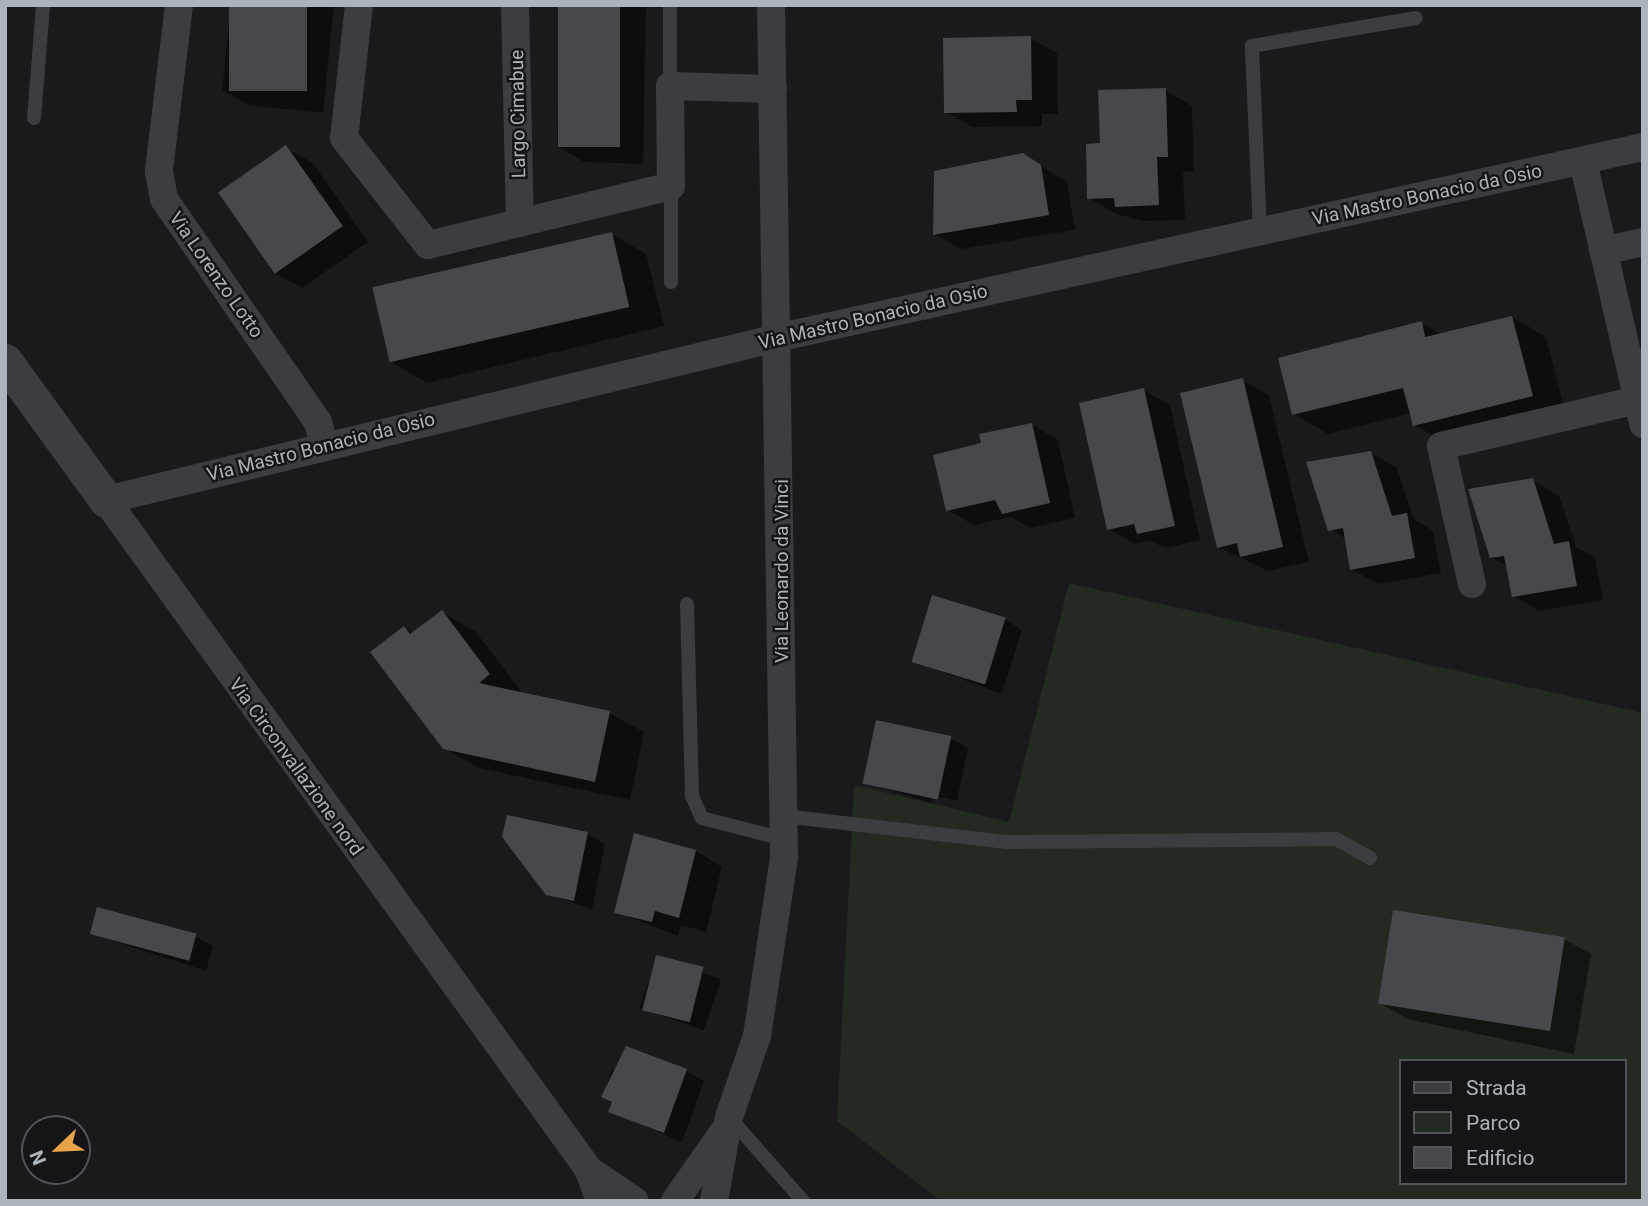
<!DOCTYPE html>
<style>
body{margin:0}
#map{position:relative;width:1648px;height:1206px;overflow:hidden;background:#1a1a1c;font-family:Roboto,sans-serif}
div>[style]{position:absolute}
.green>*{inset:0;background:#222a22}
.shadow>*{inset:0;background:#0007;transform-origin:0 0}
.building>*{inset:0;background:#47484c;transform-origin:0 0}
.service>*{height:14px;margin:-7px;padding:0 7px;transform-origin:7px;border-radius:7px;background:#3b3d41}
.minor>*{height:28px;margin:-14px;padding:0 14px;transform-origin:14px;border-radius:14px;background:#3b3d41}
.tertiary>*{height:35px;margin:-17.5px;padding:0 17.5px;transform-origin:17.5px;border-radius:17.5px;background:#3b3d41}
span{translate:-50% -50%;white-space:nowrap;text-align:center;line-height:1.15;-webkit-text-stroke:5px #151517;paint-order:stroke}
.street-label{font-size:19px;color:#adb3bb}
.frame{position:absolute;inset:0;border:7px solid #adb3bb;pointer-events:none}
.legend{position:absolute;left:1399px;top:1059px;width:228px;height:126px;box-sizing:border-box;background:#151517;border:2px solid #525459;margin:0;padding:9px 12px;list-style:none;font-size:21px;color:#adb3bb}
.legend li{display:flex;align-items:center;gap:14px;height:35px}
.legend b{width:35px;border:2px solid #525459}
.north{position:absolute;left:21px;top:1115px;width:70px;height:70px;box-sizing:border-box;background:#151517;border:2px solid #525459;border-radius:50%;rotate:247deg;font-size:19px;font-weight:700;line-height:28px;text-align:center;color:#adb3bb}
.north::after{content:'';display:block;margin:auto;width:24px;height:32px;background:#e8a446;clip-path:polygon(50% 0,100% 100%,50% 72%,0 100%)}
</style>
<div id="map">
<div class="green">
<div style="clip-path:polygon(evenodd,1069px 583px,1643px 713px,1643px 1201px,941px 1201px,837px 1121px,854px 785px,1009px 822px,1069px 583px,1401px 1061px,1625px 1061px,1625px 1183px,1401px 1183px,1401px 1061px)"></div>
</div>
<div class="shadow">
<div style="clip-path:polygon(231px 5px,334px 5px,323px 113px,248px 105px,222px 90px)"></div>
<div style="clip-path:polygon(560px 5px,646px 5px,643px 164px,584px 162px,557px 146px)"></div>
<div style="clip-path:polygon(1030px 38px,1057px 53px,1058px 114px,1042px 114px,1042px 126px,973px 127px,946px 112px)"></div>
<div style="clip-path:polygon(1165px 90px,1192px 106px,1194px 171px,1183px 172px,1185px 220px,1143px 221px,1116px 214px,1089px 198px,1102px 145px)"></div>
<div style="clip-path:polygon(286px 148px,313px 163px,368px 242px,302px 288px,275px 273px)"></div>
<div style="clip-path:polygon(1023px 155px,1067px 182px,1075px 230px,961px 249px,935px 234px)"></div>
<div style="clip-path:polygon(612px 234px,646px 254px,664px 326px,427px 383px,392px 363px)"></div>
<div style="clip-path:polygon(1512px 317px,1546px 337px,1566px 415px,1449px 445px,1415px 425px,1412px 413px,1328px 434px,1294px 414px,1422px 323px,1442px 335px)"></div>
<div style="clip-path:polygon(1242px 380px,1269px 395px,1309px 562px,1268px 571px,1218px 547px)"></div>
<div style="clip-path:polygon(1144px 390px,1170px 405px,1200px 540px,1165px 548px,1151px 541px,1135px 544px,1108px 529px)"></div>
<div style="clip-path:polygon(1031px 424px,1058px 440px,1075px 518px,1030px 528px,1011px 517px,974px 525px,947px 510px,983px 445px)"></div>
<div style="clip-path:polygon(1371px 453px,1397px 468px,1414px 519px,1433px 531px,1441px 573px,1378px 584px,1351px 569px,1346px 539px,1330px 529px)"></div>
<div style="clip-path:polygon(1532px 480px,1559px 496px,1576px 547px,1595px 558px,1603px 600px,1540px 611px,1513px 596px,1508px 567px,1491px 557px)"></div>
<div style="clip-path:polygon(442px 612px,476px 632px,523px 694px,609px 713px,644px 732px,630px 800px,479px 768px,444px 748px,405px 628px,414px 633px)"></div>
<div style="clip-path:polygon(1004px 619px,1022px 630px,1002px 694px,913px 661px)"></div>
<div style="clip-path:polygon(950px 738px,968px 748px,957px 801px,933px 796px,932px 803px,865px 783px)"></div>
<div style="clip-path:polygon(508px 817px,588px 834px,605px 844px,592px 910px,547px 893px)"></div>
<div style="clip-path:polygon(635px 835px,696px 851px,722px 867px,706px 932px,681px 925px,678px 936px,616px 912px)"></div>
<div style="clip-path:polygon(92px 934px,195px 936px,213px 946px,206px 971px)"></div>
<div style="clip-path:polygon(1564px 939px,1591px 954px,1574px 1054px,1407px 1019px,1380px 1003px)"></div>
<div style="left:657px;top:957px;width:68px;height:54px;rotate:19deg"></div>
<div style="clip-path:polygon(612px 1069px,686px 1071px,704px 1081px,682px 1142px,610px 1111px,614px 1103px,603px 1096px)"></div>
</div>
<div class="building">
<div style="left:229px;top:5px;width:78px;height:86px"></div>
<div style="left:558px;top:5px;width:62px;height:142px"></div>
<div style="clip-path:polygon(1031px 36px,1032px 100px,1016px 100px,1017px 112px,944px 113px,943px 38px)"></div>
<div style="clip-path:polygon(1166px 88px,1168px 157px,1157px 157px,1159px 205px,1115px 207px,1114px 198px,1087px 199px,1086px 144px,1100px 143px,1098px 90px)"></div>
<div style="left:286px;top:145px;width:99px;height:83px;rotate:55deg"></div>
<div style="clip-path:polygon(1023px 153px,1041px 165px,1049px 215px,933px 235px,934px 171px)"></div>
<div style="left:612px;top:232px;width:77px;height:246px;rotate:77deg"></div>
<div style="clip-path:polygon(1512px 316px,1533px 396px,1413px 426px,1403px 388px,1292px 415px,1278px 358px,1422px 321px,1425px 337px)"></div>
<div style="clip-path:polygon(1243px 378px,1283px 547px,1240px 557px,1237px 543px,1217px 548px,1180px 393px)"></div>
<div style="clip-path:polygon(1144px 388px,1175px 526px,1137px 534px,1134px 524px,1107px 530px,1079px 403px)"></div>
<div style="clip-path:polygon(1032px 423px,1050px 503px,1002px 514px,995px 500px,946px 511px,933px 455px,981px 443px,979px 434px)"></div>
<div style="clip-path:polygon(1371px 451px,1392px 516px,1407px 513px,1415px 558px,1350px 570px,1343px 528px,1328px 531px,1306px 462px)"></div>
<div style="clip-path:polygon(1533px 478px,1554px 544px,1569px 541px,1577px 586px,1512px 597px,1504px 556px,1490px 558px,1468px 489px)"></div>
<div style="left:932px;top:595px;width:77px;height:70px;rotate:17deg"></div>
<div style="clip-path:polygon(442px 610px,490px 674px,479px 683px,610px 711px,595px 782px,443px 749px,370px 652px,404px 626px,410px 634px)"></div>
<div style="left:876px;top:720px;width:77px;height:65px;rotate:12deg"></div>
<div style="clip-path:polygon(507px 815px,588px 832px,574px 901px,546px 895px,502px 837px)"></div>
<div style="clip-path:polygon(634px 833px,696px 850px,679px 918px,655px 911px,652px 922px,614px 913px)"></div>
<div style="left:97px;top:907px;width:103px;height:28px;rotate:15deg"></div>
<div style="left:1393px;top:910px;width:174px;height:95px;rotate:9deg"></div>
<div style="left:656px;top:955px;width:49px;height:57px;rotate:14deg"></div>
<div style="clip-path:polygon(626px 1046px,687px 1069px,664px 1133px,608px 1112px,612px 1102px,601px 1097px)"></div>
</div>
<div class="service">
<div style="left:670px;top:5px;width:81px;rotate:90deg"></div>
<div style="left:34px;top:118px;width:113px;rotate:-85.4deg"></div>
<div style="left:1260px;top:232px;width:186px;rotate:-92.5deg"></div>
<div style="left:1252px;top:46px;width:166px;rotate:-9.7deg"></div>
<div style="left:671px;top:282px;width:96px;rotate:-90deg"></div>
<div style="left:687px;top:604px;width:192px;rotate:88.5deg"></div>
<div style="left:692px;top:796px;width:24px;rotate:66deg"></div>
<div style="left:702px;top:818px;width:84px;rotate:14.5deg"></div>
<div style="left:784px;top:816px;width:224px;rotate:6.7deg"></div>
<div style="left:1006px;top:842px;width:330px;rotate:-0.5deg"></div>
<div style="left:1336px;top:839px;width:39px;rotate:29deg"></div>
<div style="left:730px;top:1118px;width:111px;rotate:48.7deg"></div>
</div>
<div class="minor">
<div style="left:179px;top:5px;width:167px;rotate:96.9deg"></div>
<div style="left:159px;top:171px;width:28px;rotate:80deg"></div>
<div style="left:164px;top:199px;width:271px;rotate:55.4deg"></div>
<div style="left:318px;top:422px;width:25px;rotate:76deg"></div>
<div style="left:359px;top:5px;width:134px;rotate:96.4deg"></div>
<div style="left:344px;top:138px;width:136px;rotate:51.9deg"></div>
<div style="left:428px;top:245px;width:250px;rotate:-13.6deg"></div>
<div style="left:671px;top:186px;width:100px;rotate:-90.6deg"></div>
<div style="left:670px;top:86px;width:103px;rotate:1.7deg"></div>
<div style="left:515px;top:5px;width:218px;rotate:88.7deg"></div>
<div style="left:1583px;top:161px;width:270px;rotate:77.1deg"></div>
<div style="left:1603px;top:251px;width:41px;rotate:-12.7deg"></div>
<div style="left:1472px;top:584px;width:141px;rotate:-102.7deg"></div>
<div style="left:1441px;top:446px;width:201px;rotate:-13.2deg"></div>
<div style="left:589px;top:1170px;width:55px;rotate:34deg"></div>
<div style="left:600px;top:1201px;width:33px;rotate:-110deg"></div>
<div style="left:589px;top:1170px;width:826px;rotate:-125.79deg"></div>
<div style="left:106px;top:500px;width:694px;rotate:-13.58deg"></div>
<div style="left:781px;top:337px;width:883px;rotate:-12.43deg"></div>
<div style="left:675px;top:1201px;width:82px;rotate:-55deg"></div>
<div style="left:714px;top:1201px;width:85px;rotate:-79.9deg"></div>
<div style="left:729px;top:1117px;width:86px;rotate:-70.9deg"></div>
<div style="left:757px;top:1036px;width:181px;rotate:-81.4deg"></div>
<div style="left:784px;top:857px;width:852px;rotate:-90.87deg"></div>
</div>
<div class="tertiary">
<div style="left:5px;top:361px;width:172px;rotate:54deg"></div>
</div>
<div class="street-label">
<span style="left:518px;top:114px;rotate:-91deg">Largo Cimabue</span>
<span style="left:1427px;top:195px;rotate:-12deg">Via Mastro Bonacio da Osio</span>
<span style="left:216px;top:275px;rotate:55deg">Via Lorenzo Lotto</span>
<span style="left:873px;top:317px;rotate:-13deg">Via Mastro Bonacio da Osio</span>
<span style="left:321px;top:447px;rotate:-14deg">Via Mastro Bonacio da Osio</span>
<span style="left:782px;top:571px;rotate:-90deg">Via Leonardo da Vinci</span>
<span style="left:296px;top:767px;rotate:54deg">Via Circonvallazione nord</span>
</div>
<div class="frame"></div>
<ul class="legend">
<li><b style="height:9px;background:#3b3d41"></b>Strada</li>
<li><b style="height:19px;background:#222a22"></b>Parco</li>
<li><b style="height:19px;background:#47484c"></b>Edificio</li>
</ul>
<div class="north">N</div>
</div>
